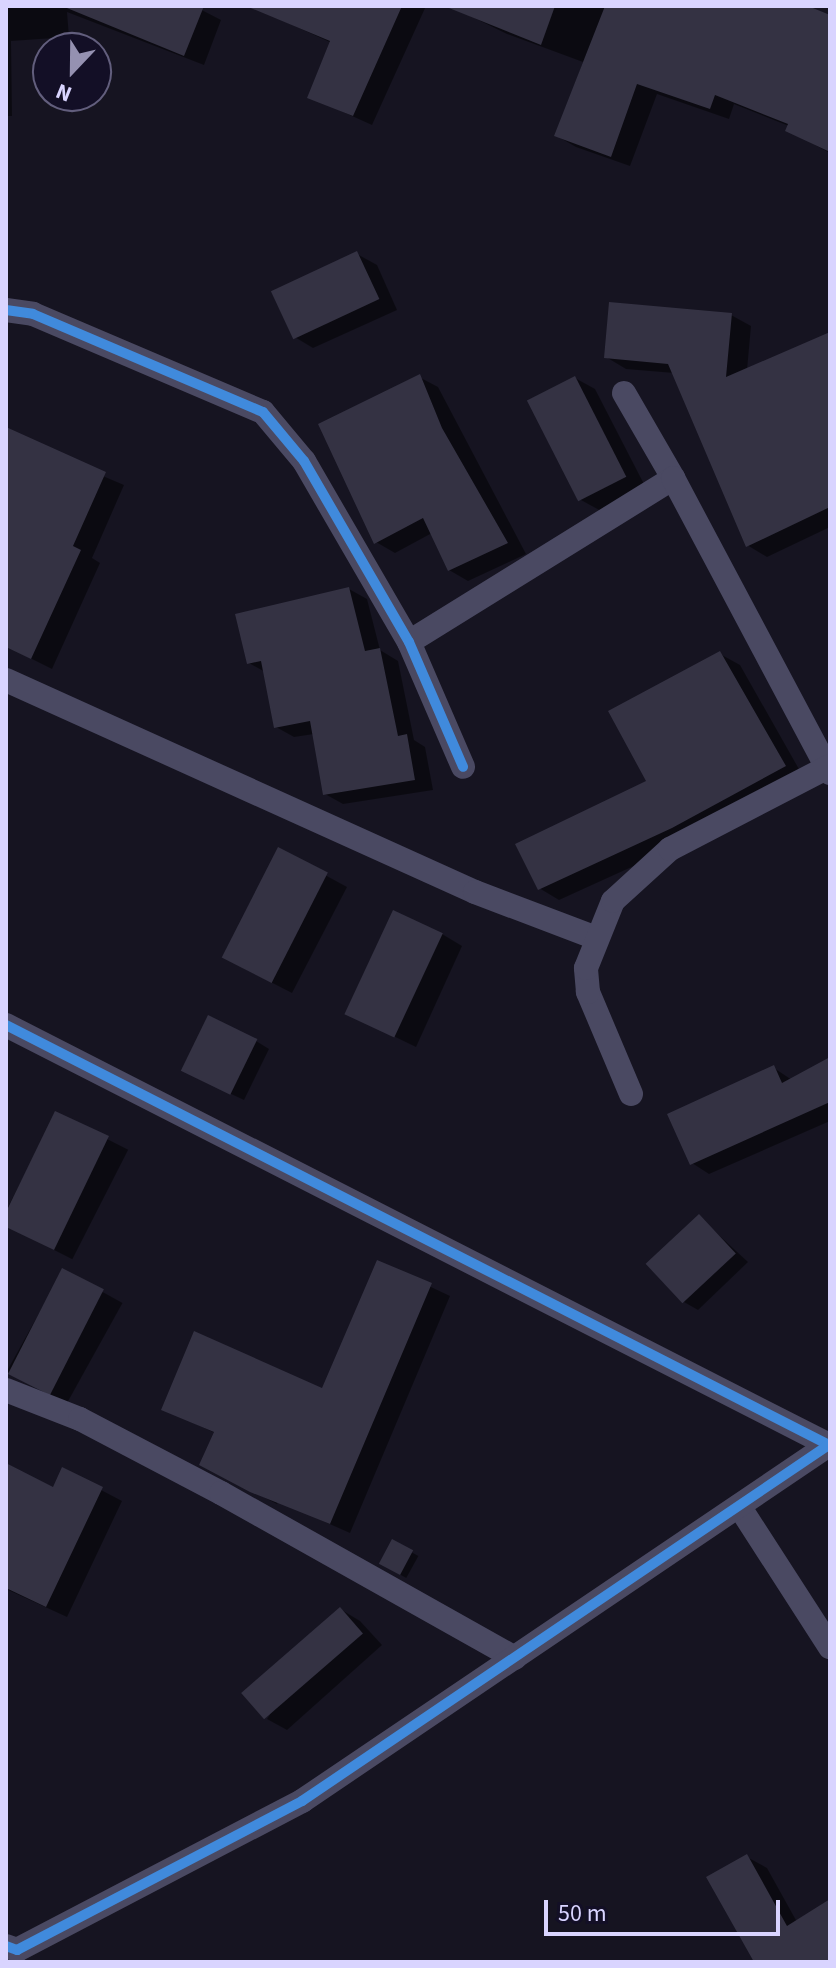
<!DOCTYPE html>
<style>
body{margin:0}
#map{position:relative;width:836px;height:1968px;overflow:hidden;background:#161421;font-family:"Source Sans 3",sans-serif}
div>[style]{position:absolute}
.shadow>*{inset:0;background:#0007;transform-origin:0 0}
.building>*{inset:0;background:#343243;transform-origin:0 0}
.street>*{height:24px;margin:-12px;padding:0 12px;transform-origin:12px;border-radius:12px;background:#4a4962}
.cycleway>*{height:10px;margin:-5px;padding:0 5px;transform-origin:5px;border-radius:5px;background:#408adc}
span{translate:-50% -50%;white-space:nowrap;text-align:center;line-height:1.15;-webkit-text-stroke:7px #130f26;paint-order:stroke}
.frame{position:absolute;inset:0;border:8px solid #d9d4ff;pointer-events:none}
.north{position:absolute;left:32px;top:32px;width:80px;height:80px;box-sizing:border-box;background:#130f26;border:2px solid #625e7d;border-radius:50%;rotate:202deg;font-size:22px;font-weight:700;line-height:32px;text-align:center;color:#d9d4ff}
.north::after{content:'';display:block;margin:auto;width:28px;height:36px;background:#9591b1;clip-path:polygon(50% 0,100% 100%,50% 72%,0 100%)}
.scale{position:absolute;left:544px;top:1900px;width:236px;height:36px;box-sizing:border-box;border:4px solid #d9d4ff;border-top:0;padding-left:10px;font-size:24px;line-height:28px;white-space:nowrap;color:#d9d4ff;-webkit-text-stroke:6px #130f26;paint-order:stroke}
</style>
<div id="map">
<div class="shadow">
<div style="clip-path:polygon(6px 6px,194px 6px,221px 20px,204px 65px,67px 12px,69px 37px,11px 41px,12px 116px,6px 116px)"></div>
<div style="clip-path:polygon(271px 6px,426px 6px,372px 125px,310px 97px,332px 43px,268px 14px)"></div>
<div style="clip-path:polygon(450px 6px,802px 6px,830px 19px,830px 153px,787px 130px,789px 126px,734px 104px,729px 119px,657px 94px,630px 166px,576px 147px,557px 136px,583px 62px,507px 34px)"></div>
<div style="clip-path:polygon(357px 254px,377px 265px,397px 310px,313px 348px,293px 336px)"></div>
<div style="clip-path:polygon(731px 315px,751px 326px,747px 370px,830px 334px,830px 527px,767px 557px,747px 545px,674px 373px,626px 369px,606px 357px)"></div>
<div style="clip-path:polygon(419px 377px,438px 387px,526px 554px,468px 581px,449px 570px,432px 533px,395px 553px,376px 542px)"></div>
<div style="clip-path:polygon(575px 378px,595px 389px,646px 488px,601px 511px,581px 500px)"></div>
<div style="clip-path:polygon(6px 435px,124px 485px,92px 558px,100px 563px,52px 669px,6px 646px)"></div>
<div style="clip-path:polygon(349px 589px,367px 599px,380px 650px,398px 661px,414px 740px,425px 747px,433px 790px,343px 804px,325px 794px,314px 734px,294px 737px,276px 727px,265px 672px,249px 663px)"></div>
<div style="clip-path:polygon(720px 654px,740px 665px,804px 778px,693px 839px,559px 900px,539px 888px,649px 782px)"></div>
<div style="clip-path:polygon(279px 850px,347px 887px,292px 993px,243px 968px)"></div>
<div style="clip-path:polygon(442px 934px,462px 946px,416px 1047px,348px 1014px)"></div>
<div style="clip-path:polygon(256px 1041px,269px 1049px,244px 1100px,197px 1078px)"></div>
<div style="clip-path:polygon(830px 1059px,830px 1121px,709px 1174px,692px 1163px,774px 1068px,792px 1080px)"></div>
<div style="left:56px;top:1113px;width:81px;height:123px;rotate:27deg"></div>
<div style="clip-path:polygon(699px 1217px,748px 1262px,698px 1310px,684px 1302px)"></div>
<div style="clip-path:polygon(378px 1262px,450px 1296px,350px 1533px,278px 1501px,277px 1504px,221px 1475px,215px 1433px,164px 1409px,323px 1390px)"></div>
<div style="left:63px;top:1270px;width:68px;height:116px;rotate:29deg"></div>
<div style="clip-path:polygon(6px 1463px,54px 1490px,63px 1470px,122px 1501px,67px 1617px,6px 1589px)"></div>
<div style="left:393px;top:1542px;width:29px;height:25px;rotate:29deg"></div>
<div style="clip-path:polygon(340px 1609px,360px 1621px,382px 1645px,287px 1730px,267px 1719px)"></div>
<div style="clip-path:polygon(747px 1857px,767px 1868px,797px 1922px,830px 1902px,830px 1962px,756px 1962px)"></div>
</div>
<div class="building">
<div style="clip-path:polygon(62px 6px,204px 6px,184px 56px)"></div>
<div style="clip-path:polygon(246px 6px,402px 6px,353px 116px,307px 98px,330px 41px)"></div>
<div style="clip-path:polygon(444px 6px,555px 6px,541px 45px)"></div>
<div style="clip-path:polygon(605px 6px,808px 6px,830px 15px,830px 152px,785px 131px,788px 124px,715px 95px,710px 109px,637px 84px,611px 157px,554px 136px)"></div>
<div style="left:357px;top:251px;width:53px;height:95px;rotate:65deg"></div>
<div style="clip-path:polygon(609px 302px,732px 313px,726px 377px,830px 332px,830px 507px,746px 547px,668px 364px,604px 358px)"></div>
<div style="clip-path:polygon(420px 374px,442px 428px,508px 543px,448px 571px,423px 518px,374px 544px,318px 424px)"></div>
<div style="left:575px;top:376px;width:113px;height:54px;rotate:63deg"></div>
<div style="clip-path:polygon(6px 427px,106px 472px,73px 546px,81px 550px,31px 659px,6px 647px)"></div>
<div style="clip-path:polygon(349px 587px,365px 651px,380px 648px,398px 736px,407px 734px,415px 780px,323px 795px,310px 721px,274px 728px,261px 661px,247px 664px,235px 614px)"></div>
<div style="clip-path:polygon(720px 651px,786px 766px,672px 828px,538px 890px,515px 844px,646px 781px,608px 711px)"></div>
<div style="left:278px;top:847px;width:56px;height:124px;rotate:27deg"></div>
<div style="left:393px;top:910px;width:55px;height:115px;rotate:25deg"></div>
<div style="left:208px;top:1015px;width:55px;height:62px;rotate:26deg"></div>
<div style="clip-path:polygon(830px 1057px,830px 1102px,690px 1165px,667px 1114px,774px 1065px,782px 1083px)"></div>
<div style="clip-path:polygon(55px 1111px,109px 1136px,54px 1250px,6px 1227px,6px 1212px)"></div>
<div style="left:699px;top:1214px;width:54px;height:73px;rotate:47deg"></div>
<div style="clip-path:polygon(377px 1260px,432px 1283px,330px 1524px,250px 1492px,199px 1465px,214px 1432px,161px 1410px,194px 1331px,322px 1388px)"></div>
<div style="left:62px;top:1268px;width:47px;height:119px;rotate:27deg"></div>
<div style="clip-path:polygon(6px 1463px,53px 1487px,62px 1467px,103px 1487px,46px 1607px,6px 1588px)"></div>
<div style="left:392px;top:1539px;width:24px;height:28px;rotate:28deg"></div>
<div style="left:340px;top:1607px;width:35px;height:131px;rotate:49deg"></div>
<div style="clip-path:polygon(747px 1854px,787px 1926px,830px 1899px,830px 1962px,754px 1962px,706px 1877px)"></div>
</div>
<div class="street">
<div style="left:6px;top:310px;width:27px;rotate:8deg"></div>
<div style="left:33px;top:314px;width:250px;rotate:23.1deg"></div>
<div style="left:263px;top:412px;width:64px;rotate:50.1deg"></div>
<div style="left:304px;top:461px;width:209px;rotate:59.9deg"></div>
<div style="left:409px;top:642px;width:136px;rotate:66.6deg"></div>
<div style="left:624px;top:393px;width:98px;rotate:60deg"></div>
<div style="left:409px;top:642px;width:311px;rotate:-31.8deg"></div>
<div style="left:673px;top:478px;width:334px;rotate:62deg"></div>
<div style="left:6px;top:680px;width:515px;rotate:24.32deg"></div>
<div style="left:475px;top:892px;width:129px;rotate:20.8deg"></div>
<div style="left:6px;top:1025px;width:924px;rotate:27.04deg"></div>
<div style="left:631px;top:1094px;width:111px;rotate:-112.9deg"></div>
<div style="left:588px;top:992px;width:24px;rotate:-95deg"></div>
<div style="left:586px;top:968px;width:72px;rotate:-68.1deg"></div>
<div style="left:613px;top:901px;width:77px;rotate:-42.4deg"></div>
<div style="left:670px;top:849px;width:180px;rotate:-27.4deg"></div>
<div style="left:6px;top:1390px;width:79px;rotate:21.4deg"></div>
<div style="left:80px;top:1419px;width:159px;rotate:27.7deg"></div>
<div style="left:221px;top:1493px;width:337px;rotate:29.3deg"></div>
<div style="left:739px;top:1506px;width:168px;rotate:57.2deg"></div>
<div style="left:6px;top:1946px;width:12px;rotate:20deg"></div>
<div style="left:17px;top:1950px;width:322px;rotate:-27.6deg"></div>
<div style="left:302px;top:1801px;width:637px;rotate:-34.06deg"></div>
</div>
<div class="cycleway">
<div style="left:6px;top:310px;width:27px;rotate:8deg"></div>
<div style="left:33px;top:314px;width:250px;rotate:23.1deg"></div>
<div style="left:263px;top:412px;width:64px;rotate:50.1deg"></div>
<div style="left:304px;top:461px;width:209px;rotate:59.9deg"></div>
<div style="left:409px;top:642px;width:136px;rotate:66.6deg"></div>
<div style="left:6px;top:1025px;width:924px;rotate:27.04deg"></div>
<div style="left:6px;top:1946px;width:12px;rotate:20deg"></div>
<div style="left:17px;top:1950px;width:322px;rotate:-27.6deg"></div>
<div style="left:302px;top:1801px;width:637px;rotate:-34.06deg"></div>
</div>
<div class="frame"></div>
<div class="north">N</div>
<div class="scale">50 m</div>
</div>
